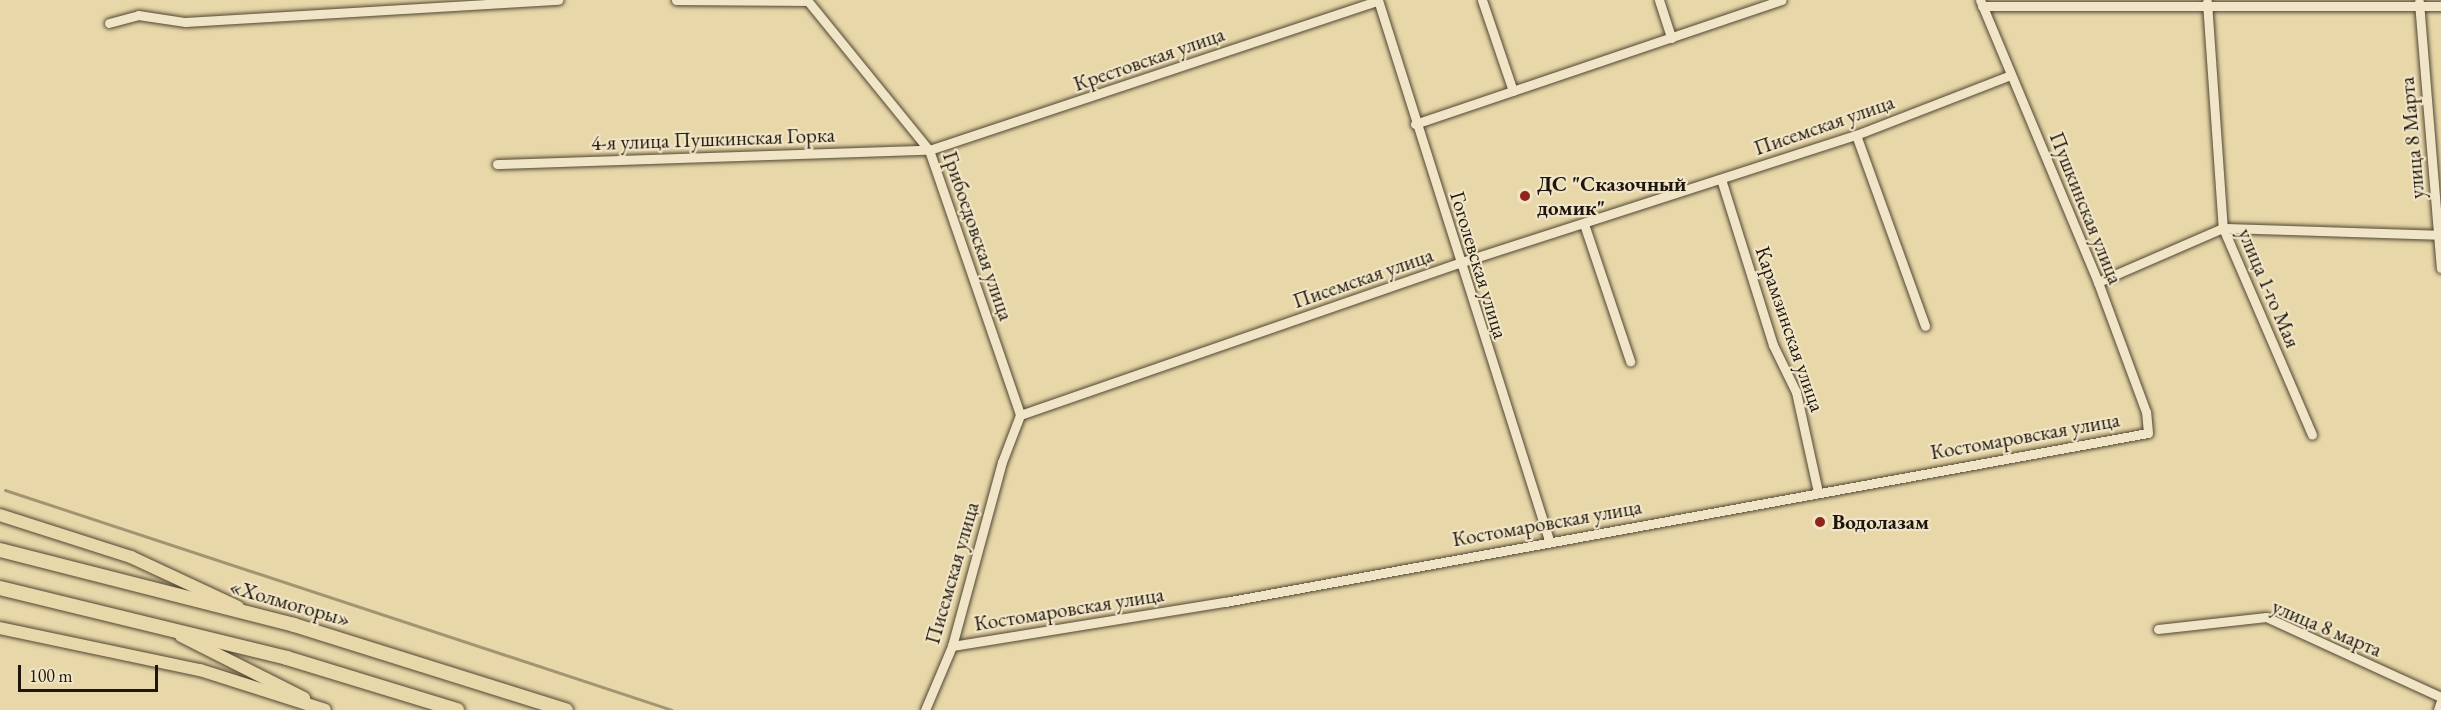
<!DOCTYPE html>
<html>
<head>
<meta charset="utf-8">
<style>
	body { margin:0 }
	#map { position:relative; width:2441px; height:710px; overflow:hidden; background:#e8d7a8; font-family:"EB Garamond",serif }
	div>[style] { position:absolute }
	.stream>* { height:3px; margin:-1.5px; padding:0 1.5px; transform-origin:1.5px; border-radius:1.5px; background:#a39574 }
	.roads { filter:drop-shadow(0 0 2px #504634) drop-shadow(0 0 2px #504634) }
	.minor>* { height:9px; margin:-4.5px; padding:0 4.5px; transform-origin:4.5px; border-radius:4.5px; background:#f0e5c6 }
	.major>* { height:12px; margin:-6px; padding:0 6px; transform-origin:6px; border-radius:6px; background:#e8d7a8 }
	.highway>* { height:14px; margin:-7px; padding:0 7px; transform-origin:7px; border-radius:7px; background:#e8d7a8 }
	.dots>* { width:16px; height:16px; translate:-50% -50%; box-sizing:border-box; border:3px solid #f0e5c6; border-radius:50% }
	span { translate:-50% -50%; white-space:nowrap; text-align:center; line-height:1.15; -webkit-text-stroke:4.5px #f0e5c6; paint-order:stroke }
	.street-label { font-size:21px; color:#1e160e }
	.poi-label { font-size:21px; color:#1e160e; font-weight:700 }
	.left { translate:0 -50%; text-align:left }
	.scale { position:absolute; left:18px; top:665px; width:140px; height:27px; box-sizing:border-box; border:3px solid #1e160e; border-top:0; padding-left:8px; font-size:18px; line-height:21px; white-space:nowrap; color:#1e160e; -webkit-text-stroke:4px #f0e5c6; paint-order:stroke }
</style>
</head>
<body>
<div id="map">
	<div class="stream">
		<i style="left:5px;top:490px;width:702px;rotate:18.25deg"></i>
	</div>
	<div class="roads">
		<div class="minor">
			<i style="left:676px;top:0;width:132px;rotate:0.4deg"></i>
			<i style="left:807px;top:0;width:193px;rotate:50.9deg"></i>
			<i style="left:929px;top:150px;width:280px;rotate:71deg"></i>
			<i style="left:1378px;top:0;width:566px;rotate:72.43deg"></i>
			<i style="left:1482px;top:0;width:96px;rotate:71.2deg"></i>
			<i style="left:1659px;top:0;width:40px;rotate:72deg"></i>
			<i style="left:2207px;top:2px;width:227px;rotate:86deg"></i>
			<i style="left:2223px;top:228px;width:225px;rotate:66.7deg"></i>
			<i style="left:2419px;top:2px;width:267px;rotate:85.3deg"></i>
			<i style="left:1982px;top:6px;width:459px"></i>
			<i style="left:109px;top:23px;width:30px;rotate:-15deg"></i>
			<i style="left:138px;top:15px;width:48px;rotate:8.5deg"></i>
			<i style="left:185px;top:22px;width:374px;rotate:-3.4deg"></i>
			<i style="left:1415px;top:124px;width:387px;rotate:-18.7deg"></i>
			<i style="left:1856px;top:135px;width:203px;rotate:70.1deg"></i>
			<i style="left:497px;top:164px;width:432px;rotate:-1.9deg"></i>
			<i style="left:929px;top:150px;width:473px;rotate:-18.4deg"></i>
			<i style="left:1721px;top:179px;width:174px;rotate:72.6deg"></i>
			<i style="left:1773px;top:345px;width:52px;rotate:63.9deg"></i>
			<i style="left:1796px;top:392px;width:102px;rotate:77.6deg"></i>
			<i style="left:1584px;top:224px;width:145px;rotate:71.4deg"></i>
			<i style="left:2098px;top:282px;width:136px;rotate:-23.4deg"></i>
			<i style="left:2223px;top:228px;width:218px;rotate:1.8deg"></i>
			<i style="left:2158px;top:629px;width:109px;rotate:-6.3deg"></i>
			<i style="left:2266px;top:617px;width:192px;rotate:24.6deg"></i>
			<i style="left:952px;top:646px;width:277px;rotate:-9.2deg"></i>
			<i style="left:1225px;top:602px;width:938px;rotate:-10.38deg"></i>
			<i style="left:2148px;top:433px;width:21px;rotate:-95deg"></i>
			<i style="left:2146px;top:412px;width:139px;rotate:-110.3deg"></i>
			<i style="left:2098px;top:282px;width:306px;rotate:-112.7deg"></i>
			<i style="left:925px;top:710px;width:69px;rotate:-67.1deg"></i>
			<i style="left:952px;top:646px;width:191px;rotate:-74.8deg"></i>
			<i style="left:1002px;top:462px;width:50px;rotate:-69deg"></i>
			<i style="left:1020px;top:415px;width:465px;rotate:-19.1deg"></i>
			<i style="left:1459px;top:263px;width:417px;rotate:-17.9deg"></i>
			<i style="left:1856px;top:135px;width:166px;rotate:-21.2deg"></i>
			<i style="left:2438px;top:710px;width:9px;rotate:-72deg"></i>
		</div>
		<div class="major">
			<i style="left:0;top:515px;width:138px;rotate:17.8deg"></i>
			<i style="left:131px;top:557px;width:118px;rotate:25deg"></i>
			<i style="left:0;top:628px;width:204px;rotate:11.9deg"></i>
			<i style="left:200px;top:670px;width:131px;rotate:17.7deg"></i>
			<i style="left:181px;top:636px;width:138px;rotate:26.8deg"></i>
		</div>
		<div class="highway">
			<i style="left:0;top:550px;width:303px;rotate:14.3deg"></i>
			<i style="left:294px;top:625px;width:285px;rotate:17.4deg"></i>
			<i style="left:0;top:588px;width:295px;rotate:13.7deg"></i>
			<i style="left:287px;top:658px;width:178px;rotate:17deg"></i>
		</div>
	</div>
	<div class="dots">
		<i style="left:1525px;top:196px;background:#8f2418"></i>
		<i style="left:1820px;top:522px;background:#8f2418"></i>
	</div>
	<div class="street-label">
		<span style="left:1149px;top:59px;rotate:-19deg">Крестовская улица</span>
		<span style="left:1824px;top:125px;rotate:-19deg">Писемская улица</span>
		<span style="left:2412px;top:138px;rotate:-95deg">улица 8 Марта</span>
		<span style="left:713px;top:139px;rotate:-2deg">4-я улица Пушкинская Горка</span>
		<span style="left:2086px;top:208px;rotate:68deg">Пушкинская улица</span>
		<span style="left:978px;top:236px;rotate:71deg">Грибоедовская улица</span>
		<span style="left:1479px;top:265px;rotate:73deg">Гоголевская улица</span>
		<span style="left:1363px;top:278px;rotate:-19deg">Писемская улица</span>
		<span style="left:2269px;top:288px;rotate:67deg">улица 1-го Мая</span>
		<span style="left:1790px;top:329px;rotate:71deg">Карамзинская улица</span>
		<span style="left:2025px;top:436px;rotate:-10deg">Костомаровская улица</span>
		<span style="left:1547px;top:523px;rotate:-10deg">Костомаровская улица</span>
		<span style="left:952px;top:573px;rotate:-74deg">Писемская улица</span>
		<span style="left:290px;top:603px;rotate:16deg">«Холмогоры»</span>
		<span style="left:1069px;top:609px;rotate:-9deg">Костомаровская улица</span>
		<span style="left:2327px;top:628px;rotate:23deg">улица 8 марта</span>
	</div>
	<div class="poi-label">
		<span class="left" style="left:1537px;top:196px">ДС "Сказочный<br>домик"</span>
		<span class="left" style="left:1832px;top:522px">Водолазам</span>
	</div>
	<div class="scale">100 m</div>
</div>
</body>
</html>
